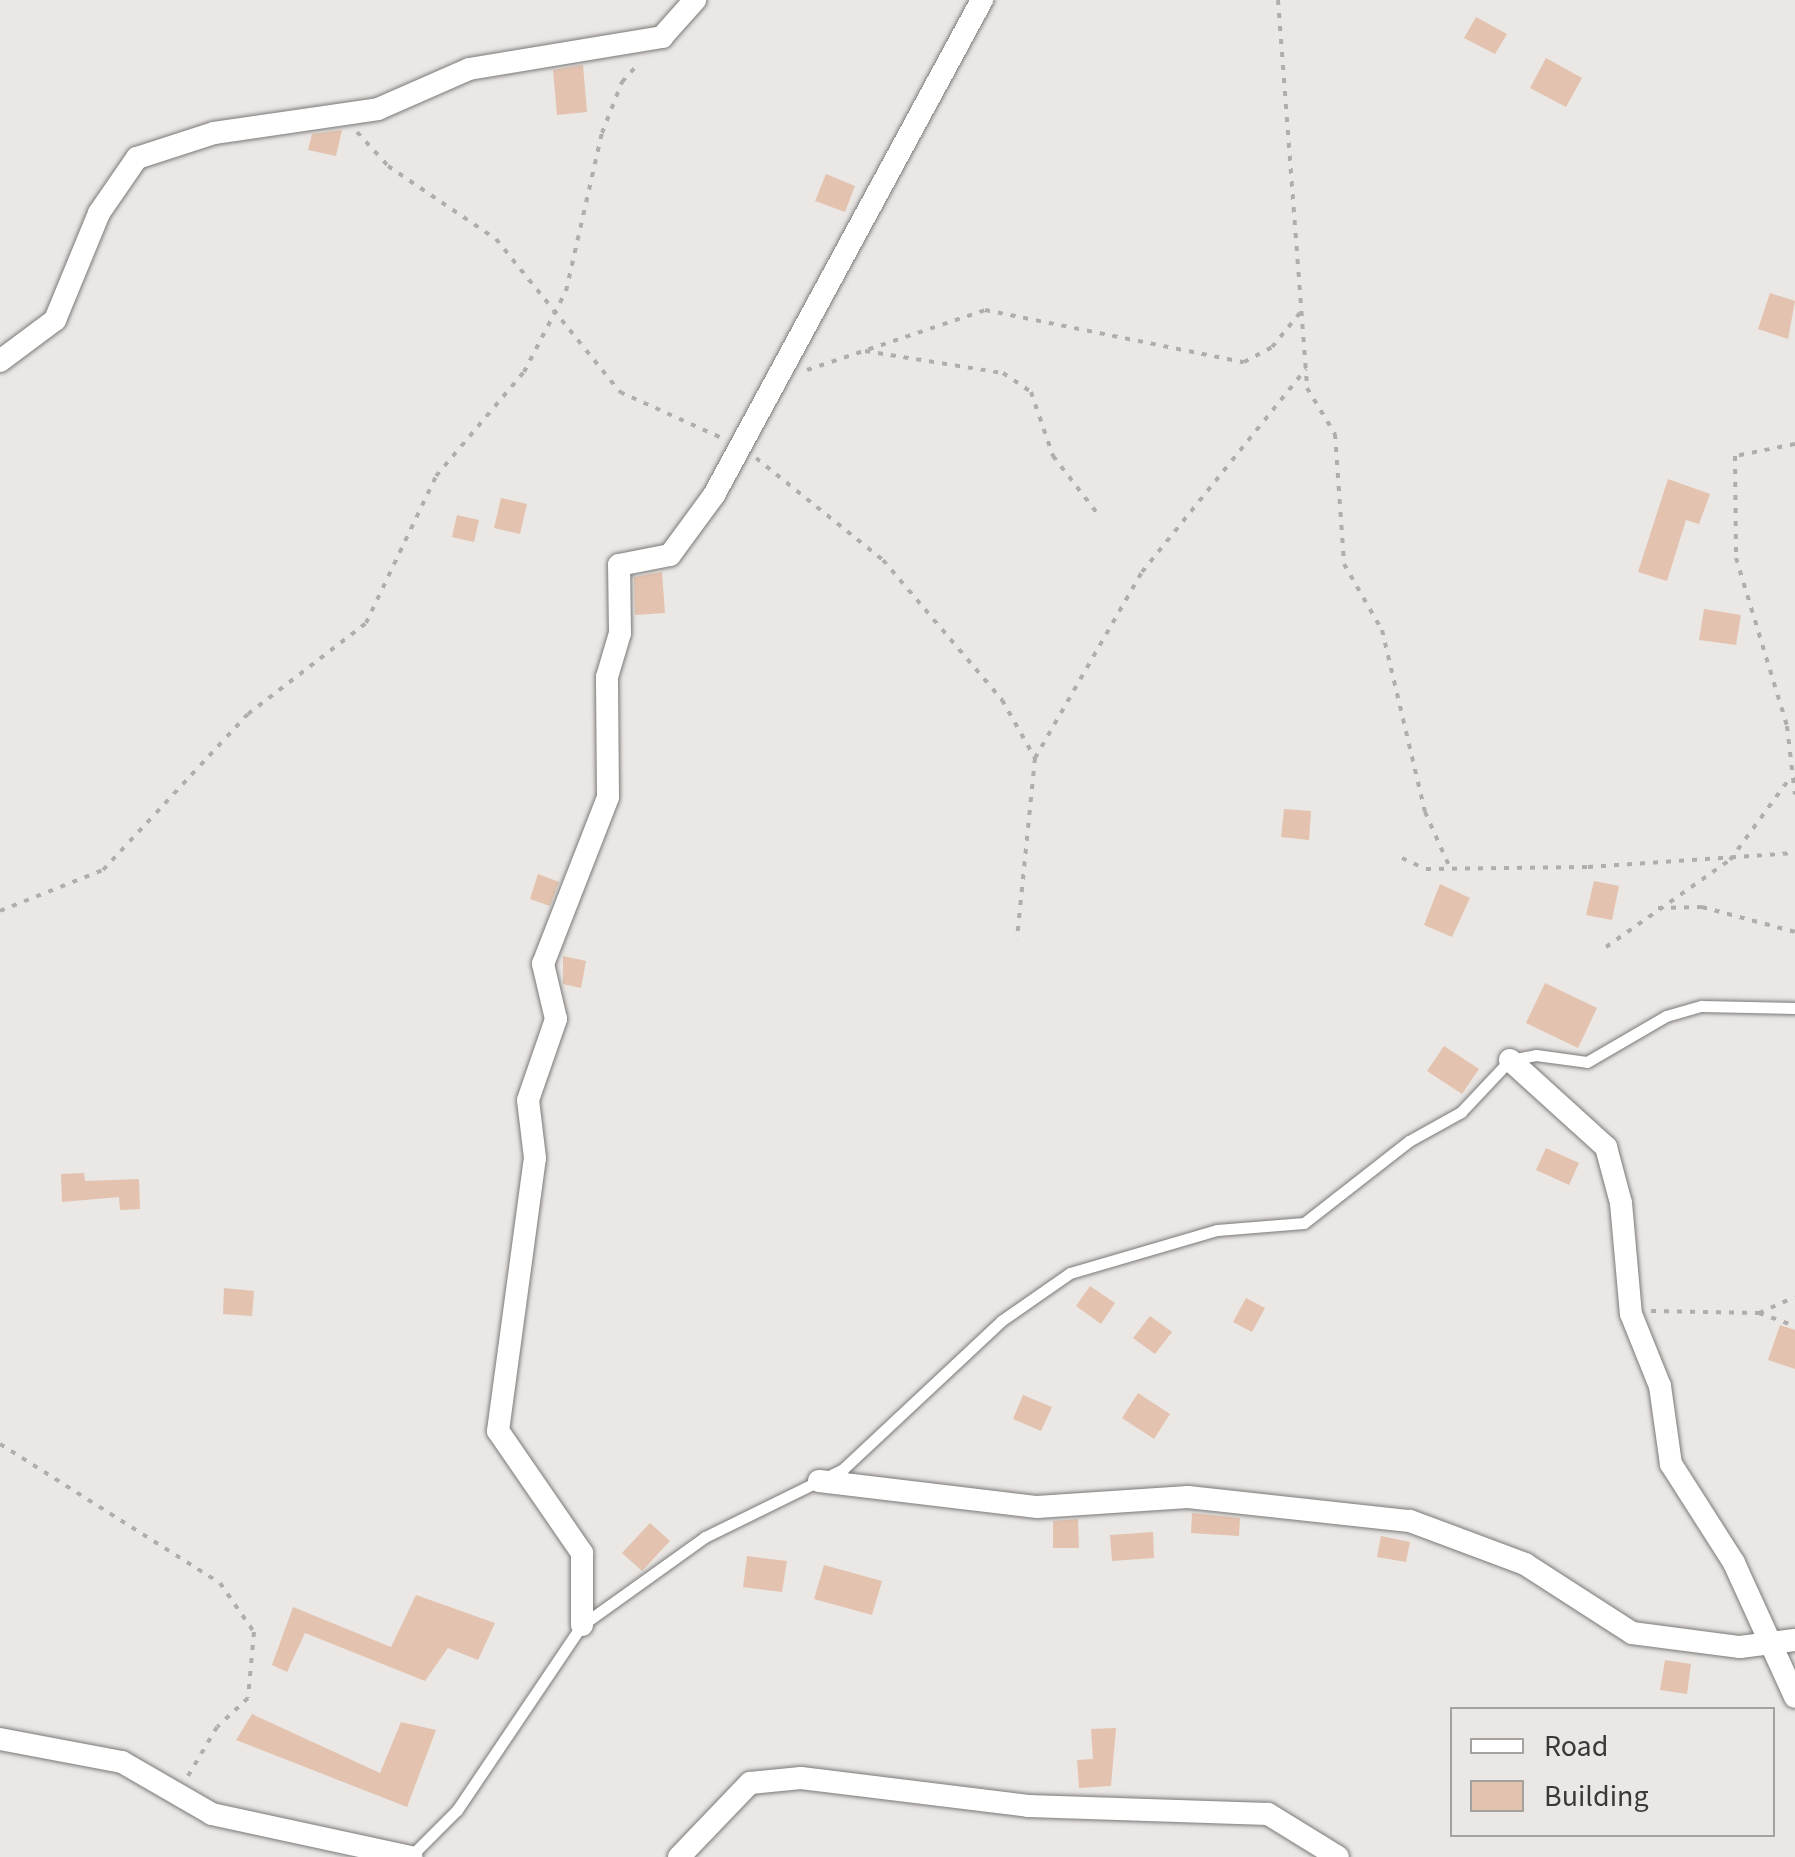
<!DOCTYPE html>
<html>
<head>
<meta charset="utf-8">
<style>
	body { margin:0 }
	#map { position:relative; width:1795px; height:1857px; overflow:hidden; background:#eae7e5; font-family:"Source Sans 3",sans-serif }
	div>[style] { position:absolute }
	.building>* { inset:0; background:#e3c3af }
	.path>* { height:4px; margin-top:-2px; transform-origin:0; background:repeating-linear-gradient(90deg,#b0aeac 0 5px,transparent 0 13px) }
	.roads { filter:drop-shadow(0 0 2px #7b7977) drop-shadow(0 0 2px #7b7977) }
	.lane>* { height:11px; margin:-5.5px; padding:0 5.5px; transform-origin:5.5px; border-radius:5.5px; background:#fff }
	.street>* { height:22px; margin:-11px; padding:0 11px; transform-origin:11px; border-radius:11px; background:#fff }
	span { translate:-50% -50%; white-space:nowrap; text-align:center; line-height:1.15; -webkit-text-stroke:8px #eae7e5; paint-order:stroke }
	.legend { position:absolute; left:1450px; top:1707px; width:325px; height:130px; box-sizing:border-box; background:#eae7e5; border:2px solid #a4a1a0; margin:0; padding:12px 18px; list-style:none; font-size:30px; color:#3a3938 }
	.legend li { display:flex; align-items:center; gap:20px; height:50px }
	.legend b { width:50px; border:2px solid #a4a1a0 }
</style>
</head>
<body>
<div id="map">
	<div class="building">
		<i style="clip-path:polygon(1476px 17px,1507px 34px,1495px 54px,1464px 38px)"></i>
		<i style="clip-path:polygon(1546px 58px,1582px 78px,1566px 107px,1530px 88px)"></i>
		<i style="clip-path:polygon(583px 65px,587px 112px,557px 115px,553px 70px)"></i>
		<i style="clip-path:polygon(342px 130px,336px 156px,308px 150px,312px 134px)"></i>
		<i style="clip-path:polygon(826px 174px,855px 186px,845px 212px,815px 201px)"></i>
		<i style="clip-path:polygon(1770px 293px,1795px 301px,1788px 339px,1758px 329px)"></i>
		<i style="clip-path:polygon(1668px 479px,1710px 494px,1699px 524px,1686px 520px,1667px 581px,1638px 572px)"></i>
		<i style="clip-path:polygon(501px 498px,527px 504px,520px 534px,494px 528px)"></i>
		<i style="clip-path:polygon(457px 515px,479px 520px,474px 542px,452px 537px)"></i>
		<i style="clip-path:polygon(662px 572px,665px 613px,635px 615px,634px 577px)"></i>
		<i style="clip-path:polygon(1704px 609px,1741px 615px,1736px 645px,1699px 640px)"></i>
		<i style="clip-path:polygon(1284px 809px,1311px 811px,1309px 840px,1281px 837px)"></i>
		<i style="clip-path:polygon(538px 874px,559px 882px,550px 906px,530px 899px)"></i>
		<i style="clip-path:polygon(1594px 881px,1619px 886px,1612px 920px,1586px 915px)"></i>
		<i style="clip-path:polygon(1440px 884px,1470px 898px,1452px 937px,1424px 925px)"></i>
		<i style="clip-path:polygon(563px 956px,586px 961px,581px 988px,563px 984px)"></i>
		<i style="clip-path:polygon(1545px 983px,1597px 1008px,1578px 1048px,1526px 1023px)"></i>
		<i style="clip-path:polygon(1444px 1046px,1479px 1069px,1462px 1094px,1427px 1071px)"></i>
		<i style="clip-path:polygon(1546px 1148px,1579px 1163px,1569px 1185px,1536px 1170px)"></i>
		<i style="clip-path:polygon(84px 1173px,85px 1181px,139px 1179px,140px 1209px,120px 1210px,119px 1197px,62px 1202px,61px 1174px)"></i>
		<i style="clip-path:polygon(1090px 1286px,1115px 1303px,1101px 1324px,1076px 1306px)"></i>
		<i style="clip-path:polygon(224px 1288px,254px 1291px,252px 1316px,223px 1314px)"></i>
		<i style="clip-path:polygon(1246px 1298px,1265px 1308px,1252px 1332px,1233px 1322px)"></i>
		<i style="clip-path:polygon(1150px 1316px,1172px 1332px,1155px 1354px,1133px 1338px)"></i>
		<i style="clip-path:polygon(1780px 1325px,1795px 1330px,1795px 1369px,1768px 1360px)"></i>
		<i style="clip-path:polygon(1138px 1393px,1170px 1414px,1154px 1439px,1122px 1418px)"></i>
		<i style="clip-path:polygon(1023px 1395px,1052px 1407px,1041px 1431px,1013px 1419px)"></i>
		<i style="clip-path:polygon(1192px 1513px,1240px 1518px,1239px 1536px,1191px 1533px)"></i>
		<i style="clip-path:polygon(1078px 1519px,1079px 1548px,1053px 1548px,1053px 1521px)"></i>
		<i style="clip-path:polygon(650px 1523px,670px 1541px,642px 1571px,622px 1553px)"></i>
		<i style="clip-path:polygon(1153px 1532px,1154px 1558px,1112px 1561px,1110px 1535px)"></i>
		<i style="clip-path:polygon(1381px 1536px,1410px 1542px,1406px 1562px,1377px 1557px)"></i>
		<i style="clip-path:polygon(747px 1556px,787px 1561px,782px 1592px,743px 1587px)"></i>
		<i style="clip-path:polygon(824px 1565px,882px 1581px,872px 1615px,814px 1599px)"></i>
		<i style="clip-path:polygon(416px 1595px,495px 1623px,478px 1660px,448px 1648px,425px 1681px,305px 1633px,287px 1672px,272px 1665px,293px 1607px,391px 1647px)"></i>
		<i style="clip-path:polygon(1665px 1660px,1691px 1664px,1687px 1694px,1660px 1690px)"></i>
		<i style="clip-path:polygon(252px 1714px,380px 1773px,401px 1722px,436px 1730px,407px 1807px,236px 1740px)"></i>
		<i style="clip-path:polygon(1116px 1728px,1111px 1786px,1079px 1788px,1077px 1760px,1093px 1759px,1091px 1729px)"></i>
	</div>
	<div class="path">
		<i style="left:1278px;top:0;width:389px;rotate:85.7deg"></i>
		<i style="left:1307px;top:388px;width:54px;rotate:58.7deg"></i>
		<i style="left:1335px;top:434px;width:130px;rotate:86deg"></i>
		<i style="left:1344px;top:564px;width:76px;rotate:60.1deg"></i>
		<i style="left:1382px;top:630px;width:187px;rotate:76.7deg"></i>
		<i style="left:1425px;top:812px;width:61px;rotate:65.9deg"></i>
		<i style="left:357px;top:132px;width:46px;rotate:47.6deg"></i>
		<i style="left:388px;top:166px;width:130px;rotate:34.1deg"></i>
		<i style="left:496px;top:239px;width:197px;rotate:51deg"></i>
		<i style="left:620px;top:392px;width:112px;rotate:24.3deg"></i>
		<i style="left:865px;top:351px;width:140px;rotate:9.1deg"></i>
		<i style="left:1003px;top:373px;width:34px;rotate:34deg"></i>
		<i style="left:1031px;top:392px;width:68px;rotate:71deg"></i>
		<i style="left:1053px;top:456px;width:72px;rotate:52.3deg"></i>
		<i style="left:807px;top:370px;width:188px;rotate:-18.6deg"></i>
		<i style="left:985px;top:310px;width:264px;rotate:11.4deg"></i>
		<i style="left:1244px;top:362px;width:32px;rotate:-28deg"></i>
		<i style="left:1272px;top:347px;width:50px;rotate:-50.6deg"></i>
		<i style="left:1795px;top:444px;width:61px;rotate:168.7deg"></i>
		<i style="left:1735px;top:456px;width:102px;rotate:89.4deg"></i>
		<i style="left:1736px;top:558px;width:176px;rotate:73.1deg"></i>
		<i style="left:1787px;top:726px;width:69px;rotate:83.4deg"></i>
		<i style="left:756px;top:458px;width:163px;rotate:38.8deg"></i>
		<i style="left:883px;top:560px;width:184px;rotate:49.6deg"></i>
		<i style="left:1002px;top:700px;width:67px;rotate:60.4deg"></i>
		<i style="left:1035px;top:758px;width:182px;rotate:95.7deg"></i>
		<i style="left:1035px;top:758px;width:215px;rotate:-60.1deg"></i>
		<i style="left:1142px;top:572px;width:261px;rotate:-51.1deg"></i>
		<i style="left:1402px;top:858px;width:26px;rotate:25deg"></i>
		<i style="left:1426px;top:869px;width:162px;rotate:-0.7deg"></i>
		<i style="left:1588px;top:867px;width:207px;rotate:-3.9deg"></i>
		<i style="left:1658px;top:908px;width:44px;rotate:-1.3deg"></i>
		<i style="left:1702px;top:907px;width:96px;rotate:15deg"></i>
		<i style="left:0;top:911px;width:111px;rotate:-21.7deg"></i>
		<i style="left:103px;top:870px;width:213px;rotate:-47.1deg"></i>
		<i style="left:248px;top:714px;width:149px;rotate:-37.6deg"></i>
		<i style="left:366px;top:623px;width:163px;rotate:-64.5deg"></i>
		<i style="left:436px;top:476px;width:136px;rotate:-49.8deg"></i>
		<i style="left:524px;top:372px;width:91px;rotate:-62.6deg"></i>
		<i style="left:566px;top:291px;width:162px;rotate:-77.2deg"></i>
		<i style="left:602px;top:133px;width:55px;rotate:-68.6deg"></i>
		<i style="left:622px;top:82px;width:25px;rotate:-48deg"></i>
		<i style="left:1606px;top:947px;width:151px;rotate:-35.1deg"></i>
		<i style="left:1730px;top:860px;width:102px;rotate:-53.8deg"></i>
		<i style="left:1651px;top:1311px;width:108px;rotate:1.1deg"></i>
		<i style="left:1759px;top:1313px;width:38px;rotate:20deg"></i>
		<i style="left:1759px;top:1313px;width:39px;rotate:-24deg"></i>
		<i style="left:0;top:1444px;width:260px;rotate:32.3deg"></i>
		<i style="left:220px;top:1583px;width:60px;rotate:55.2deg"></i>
		<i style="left:254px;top:1632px;width:66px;rotate:95.2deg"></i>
		<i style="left:248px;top:1698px;width:42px;rotate:136.9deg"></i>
		<i style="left:217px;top:1727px;width:57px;rotate:120.6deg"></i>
	</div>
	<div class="roads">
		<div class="lane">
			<i style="left:410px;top:1857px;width:66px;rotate:-45deg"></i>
			<i style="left:457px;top:1810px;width:223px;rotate:-56deg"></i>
			<i style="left:582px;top:1625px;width:151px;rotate:-35.6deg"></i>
			<i style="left:705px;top:1537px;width:154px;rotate:-26.2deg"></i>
			<i style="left:843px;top:1469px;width:216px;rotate:-43.1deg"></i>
			<i style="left:1001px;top:1321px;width:84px;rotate:-34.8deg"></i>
			<i style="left:1070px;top:1273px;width:153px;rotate:-16.3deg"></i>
			<i style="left:1217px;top:1230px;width:87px;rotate:-4.6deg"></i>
			<i style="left:1304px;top:1223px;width:133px;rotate:-38deg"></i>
			<i style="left:1409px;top:1141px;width:60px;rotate:-29.1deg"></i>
			<i style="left:1461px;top:1112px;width:71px;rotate:-46.7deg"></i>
			<i style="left:1510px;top:1060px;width:26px;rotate:-11deg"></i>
			<i style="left:1536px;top:1055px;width:51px;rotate:7.8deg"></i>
			<i style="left:1587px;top:1062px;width:91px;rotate:-30.2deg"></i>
			<i style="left:1666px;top:1016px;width:37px;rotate:-16deg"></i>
			<i style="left:1702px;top:1006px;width:93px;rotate:1.2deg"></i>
		</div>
		<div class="street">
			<i style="left:0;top:361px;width:69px;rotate:-36.7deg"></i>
			<i style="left:55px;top:320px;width:116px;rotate:-67.6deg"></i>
			<i style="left:99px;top:213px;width:67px;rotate:-55.4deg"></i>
			<i style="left:137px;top:158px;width:81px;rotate:-18deg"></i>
			<i style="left:214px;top:133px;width:166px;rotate:-8.3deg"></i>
			<i style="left:378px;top:109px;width:99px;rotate:-23.7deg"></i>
			<i style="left:469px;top:69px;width:196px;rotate:-9.4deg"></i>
			<i style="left:662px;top:37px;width:50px;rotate:-48.3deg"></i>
			<i style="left:1510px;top:1060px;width:130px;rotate:42.2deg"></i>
			<i style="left:1606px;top:1147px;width:58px;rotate:75deg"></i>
			<i style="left:1621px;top:1203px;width:111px;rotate:84.9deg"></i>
			<i style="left:1631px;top:1314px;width:78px;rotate:68.1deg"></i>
			<i style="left:1660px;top:1386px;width:79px;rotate:82deg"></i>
			<i style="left:1671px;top:1464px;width:117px;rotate:57.5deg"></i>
			<i style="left:1734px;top:1563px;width:147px;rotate:65.5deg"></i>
			<i style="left:819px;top:1481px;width:220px;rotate:6.8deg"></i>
			<i style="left:1037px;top:1507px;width:151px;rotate:-3.8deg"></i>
			<i style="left:1188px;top:1497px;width:223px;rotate:6.2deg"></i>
			<i style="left:1410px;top:1521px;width:123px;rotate:20.5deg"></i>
			<i style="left:1525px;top:1564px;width:127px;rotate:32.8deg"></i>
			<i style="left:1632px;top:1633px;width:109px;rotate:7.4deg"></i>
			<i style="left:1740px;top:1647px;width:55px;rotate:-7.3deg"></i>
			<i style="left:582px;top:1625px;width:72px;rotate:-90deg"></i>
			<i style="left:582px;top:1553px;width:148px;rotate:-124.5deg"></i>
			<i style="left:498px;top:1431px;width:275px;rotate:-82.3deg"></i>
			<i style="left:535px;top:1158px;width:58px;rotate:-96.9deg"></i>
			<i style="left:528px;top:1100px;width:86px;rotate:-70.9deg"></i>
			<i style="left:556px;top:1019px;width:57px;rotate:-103.3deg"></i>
			<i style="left:543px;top:964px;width:179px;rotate:-68.7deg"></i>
			<i style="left:608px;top:797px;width:120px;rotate:-90.5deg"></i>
			<i style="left:607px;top:677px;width:46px;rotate:-73.5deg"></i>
			<i style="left:620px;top:633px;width:68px;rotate:-90.8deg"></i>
			<i style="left:619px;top:565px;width:52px;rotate:-11.1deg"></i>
			<i style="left:670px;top:555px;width:74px;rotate:-53.7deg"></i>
			<i style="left:714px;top:495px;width:563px;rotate:-61.57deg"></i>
			<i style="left:0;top:1739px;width:124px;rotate:10.7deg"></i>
			<i style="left:122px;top:1762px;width:104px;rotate:30deg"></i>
			<i style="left:212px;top:1814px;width:204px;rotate:12.2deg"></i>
			<i style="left:679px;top:1857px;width:103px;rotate:-46.2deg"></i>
			<i style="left:750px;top:1783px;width:51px;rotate:-5.6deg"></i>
			<i style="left:801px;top:1778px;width:229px;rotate:7deg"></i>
			<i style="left:1028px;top:1806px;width:240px;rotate:1.9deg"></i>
			<i style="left:1268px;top:1814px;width:82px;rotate:31.6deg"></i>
		</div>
	</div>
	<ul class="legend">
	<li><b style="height:12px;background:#fff"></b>Road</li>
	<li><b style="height:28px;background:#e3c3af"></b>Building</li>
	</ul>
</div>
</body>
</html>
